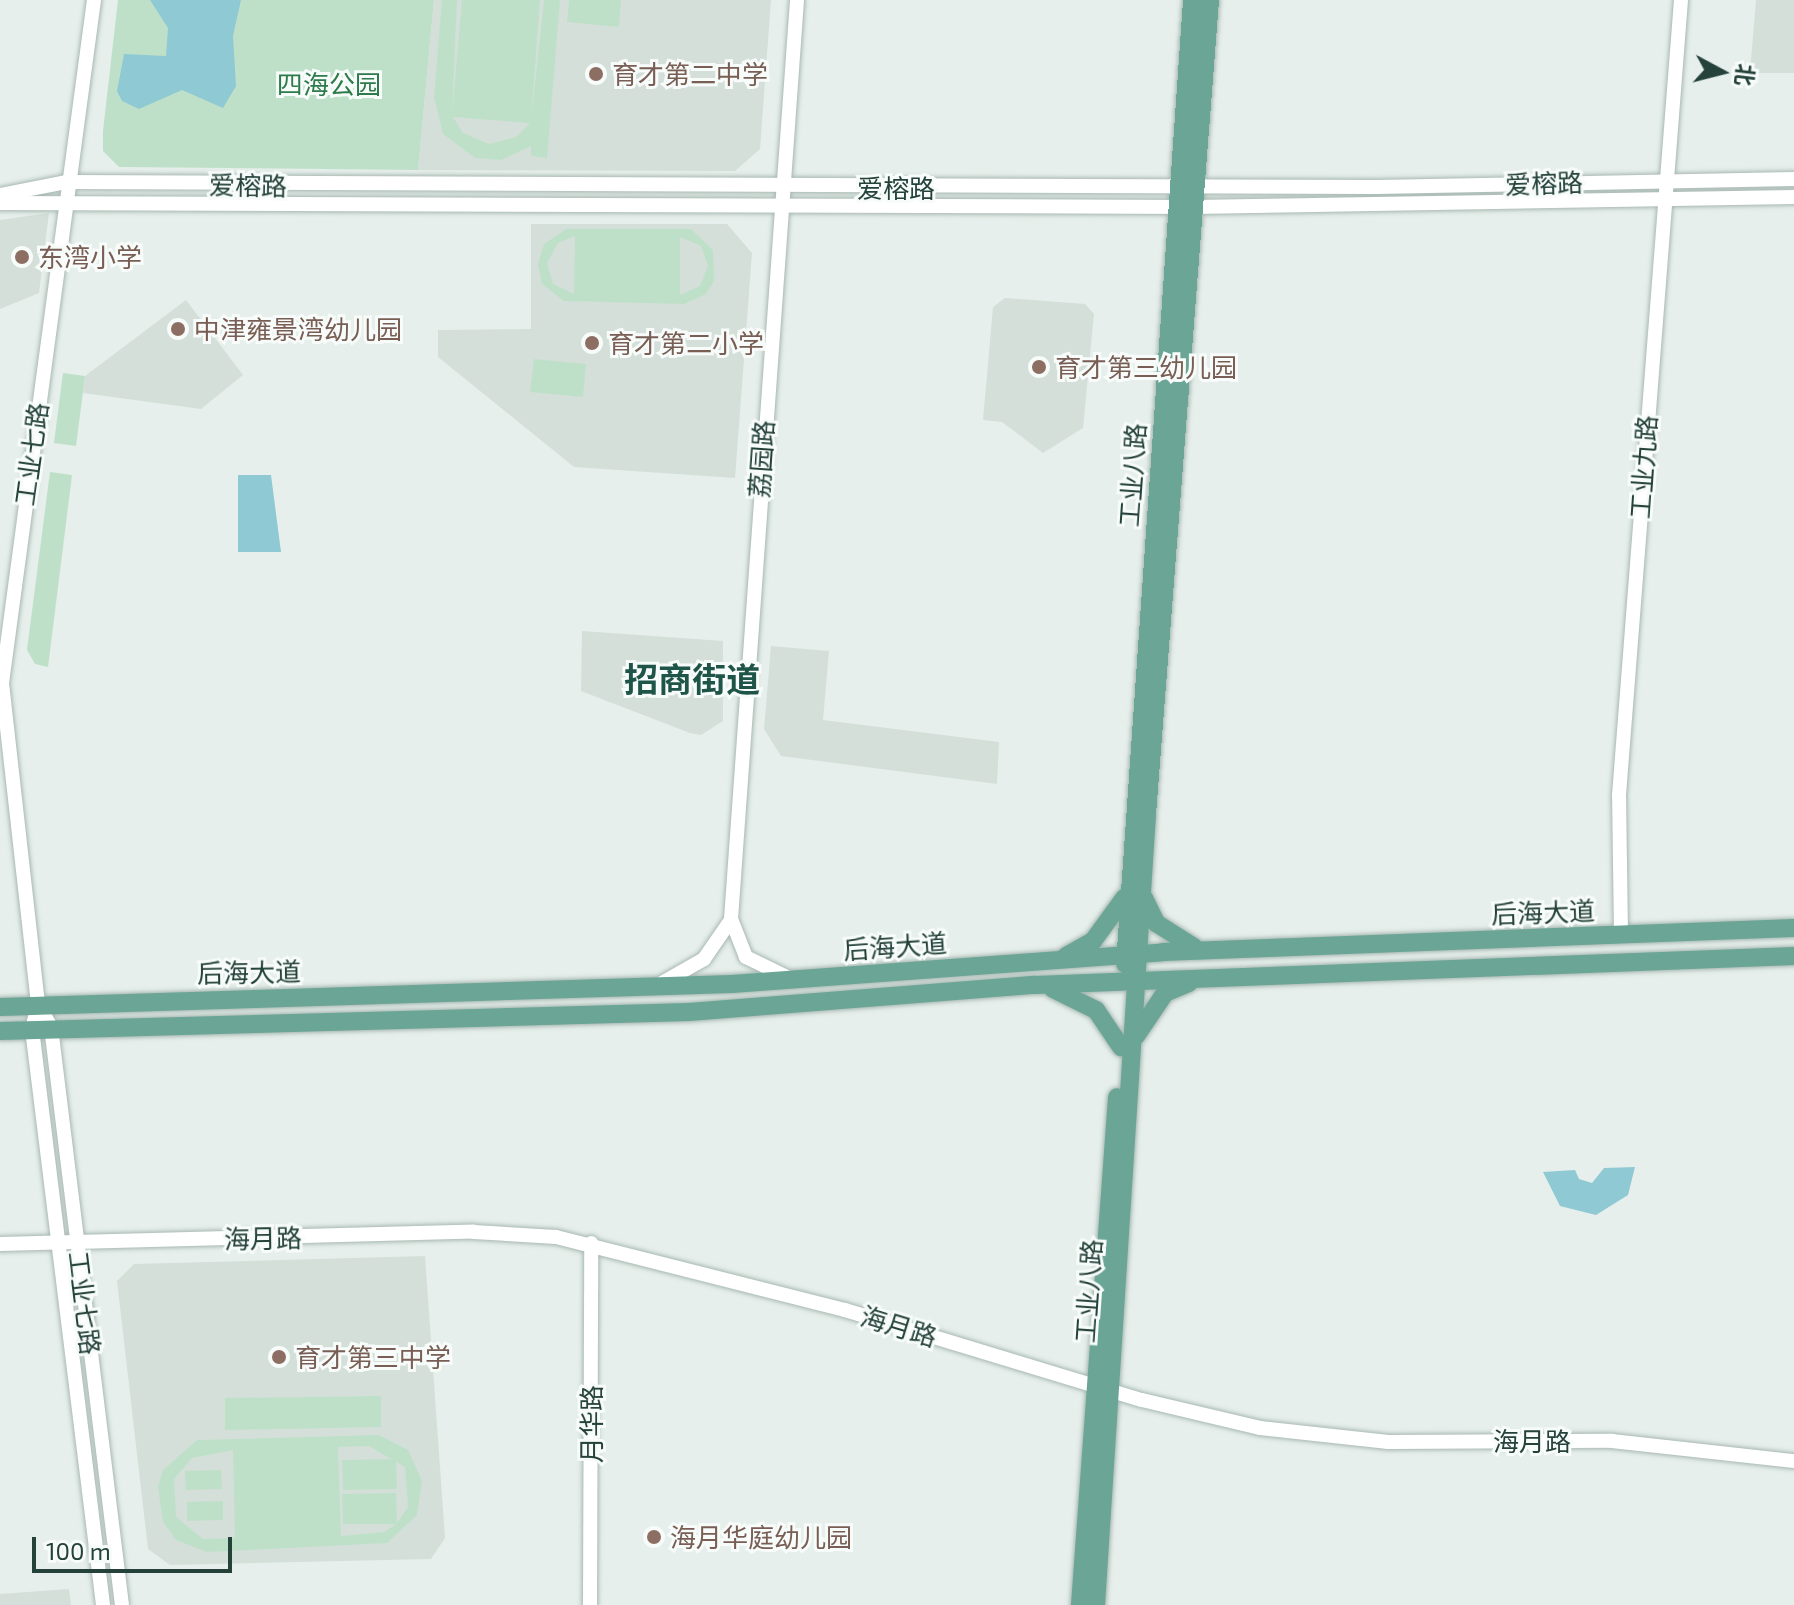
<!DOCTYPE html>
<html>
<head>
<meta charset="utf-8">
<style>
	body { margin:0 }
	#map { position:relative; width:1794px; height:1605px; overflow:hidden; background:#e6efeb; font-family:"Exo 2","Noto Sans SC",sans-serif }
	div>[style] { position:absolute }
	.built>* { inset:0; background:#d4dfda }
	.green>* { inset:0; background:#bfe0c8 }
	.water>* { inset:0; background:#8ec9d4 }
	.roads { filter:drop-shadow(0 0 2px #a8b8b2) drop-shadow(0 0 2px #a8b8b2) }
	.minor>* { height:14px; margin:-7px; padding:0 7px; transform-origin:7px; border-radius:7px; background:#fff }
	.major>* { height:18px; margin:-9px; padding:0 9px; transform-origin:9px; border-radius:9px; background:#6aa596 }
	.dots>* { width:22px; height:22px; translate:-50% -50%; box-sizing:border-box; border:4px solid #f7fbf9; border-radius:50% }
	span { translate:-50% -50%; white-space:nowrap; text-align:center; line-height:1.15; -webkit-text-stroke:6px #f7fbf9; paint-order:stroke }
	.education-label { font-size:26px; color:#785e54 }
	.left { translate:0 -50%; text-align:left }
	.park-label { font-size:26px; color:#2d7a4b }
	.street-label { font-size:26px; color:#24423a }
	.district-label { font-size:34px; color:#1f5548; font-weight:700 }
	.north { position:absolute; left:1682px; top:32px; width:80px; height:80px; -webkit-text-stroke:6px #f7fbf9; paint-order:stroke; rotate:97deg; font-size:22px; font-weight:700; line-height:32px; text-align:center; color:#24423a }
	.north::after { content:''; display:block; margin:auto; width:28px; height:36px; background:#24423a; clip-path:polygon(50% 0,100% 100%,50% 72%,0 100%) }
	.scale { position:absolute; left:32px; top:1537px; width:200px; height:36px; box-sizing:border-box; border:4px solid #24423a; border-top:0; padding-left:10px; font-size:24px; line-height:28px; white-space:nowrap; color:#24423a; -webkit-text-stroke:6px #f7fbf9; paint-order:stroke }
</style>
</head>
<body>
<div id="map">
	<div class="built">
		<i style="clip-path:polygon(434px 0,771px 0,760px 149px,735px 171px,418px 170px)"></i>
		<i style="clip-path:polygon(1756px 0,1794px 0,1794px 73px,1750px 73px)"></i>
		<i style="clip-path:polygon(49px 213px,39px 293px,0 309px,0 220px)"></i>
		<i style="clip-path:polygon(531px 224px,727px 224px,752px 253px,735px 478px,574px 467px,438px 357px,438px 330px,531px 329px)"></i>
		<i style="clip-path:polygon(1005px 298px,1085px 304px,1094px 314px,1083px 428px,1043px 453px,1002px 422px,983px 420px,993px 307px)"></i>
		<i style="clip-path:polygon(186px 300px,243px 375px,201px 409px,83px 393px,85px 376px)"></i>
		<i style="clip-path:polygon(582px 631px,723px 641px,723px 721px,701px 735px,690px 733px,581px 691px)"></i>
		<i style="clip-path:polygon(771px 646px,829px 651px,823px 720px,999px 742px,997px 784px,781px 756px,764px 729px)"></i>
		<i style="clip-path:polygon(425px 1256px,445px 1538px,431px 1559px,170px 1565px,148px 1549px,117px 1281px,134px 1264px)"></i>
		<i style="clip-path:polygon(69px 1589px,71px 1605px,0 1605px,0 1594px)"></i>
	</div>
	<div class="green">
		<i style="clip-path:polygon(118px 0,434px 0,418px 170px,119px 167px,103px 151px,103px 131px)"></i>
		<i style="clip-path:polygon(evenodd,442px 0,457px 0,452px 114px,462px 0,540px 0,531px 120px,544px 0,560px 0,547px 158px,531px 156px,531px 146px,501px 160px,475px 158px,443px 134px,434px 97px,442px 0,453px 117px,529px 123px,529px 124px,516px 137px,489px 144px,463px 133px,453px 117px)"></i>
		<i style="clip-path:polygon(569px 0,621px 0,619px 27px,567px 22px)"></i>
		<i style="clip-path:polygon(evenodd,566px 229px,691px 229px,713px 250px,714px 281px,706px 294px,684px 304px,564px 301px,542px 284px,538px 264px,544px 244px,566px 229px,574px 236px,575px 237px,574px 294px,553px 284px,547px 263px,558px 243px,574px 236px,566px 229px,680px 237px,701px 246px,708px 266px,700px 286px,680px 295px,680px 237px)"></i>
		<i style="clip-path:polygon(534px 359px,586px 364px,583px 397px,530px 392px)"></i>
		<i style="clip-path:polygon(63px 373px,85px 376px,76px 446px,54px 443px)"></i>
		<i style="clip-path:polygon(50px 472px,72px 475px,48px 667px,35px 664px,27px 650px)"></i>
		<i style="clip-path:polygon(381px 1396px,381px 1427px,225px 1430px,225px 1398px)"></i>
		<i style="clip-path:polygon(evenodd,379px 1435px,408px 1450px,422px 1481px,417px 1515px,387px 1543px,207px 1552px,176px 1540px,163px 1522px,158px 1487px,163px 1470px,197px 1440px,379px 1435px,369px 1446px,405px 1467px,408px 1507px,397px 1523px,396px 1493px,342px 1494px,343px 1524px,396px 1524px,384px 1532px,341px 1536px,338px 1447px,369px 1446px,379px 1435px,233px 1450px,235px 1538px,203px 1539px,176px 1517px,174px 1479px,192px 1458px,233px 1450px)"></i>
		<i style="clip-path:polygon(396px 1459px,397px 1489px,343px 1490px,342px 1460px)"></i>
		<i style="clip-path:polygon(221px 1470px,222px 1489px,186px 1490px,185px 1471px)"></i>
		<i style="clip-path:polygon(223px 1501px,223px 1520px,187px 1521px,187px 1502px)"></i>
	</div>
	<div class="water">
		<i style="clip-path:polygon(150px 0,241px 0,233px 36px,236px 86px,223px 108px,182px 90px,139px 109px,122px 101px,117px 91px,124px 54px,166px 56px,168px 28px)"></i>
		<i style="clip-path:polygon(238px 475px,271px 475px,281px 552px,238px 552px)"></i>
		<i style="clip-path:polygon(1635px 1167px,1628px 1195px,1596px 1215px,1560px 1206px,1543px 1172px,1575px 1170px,1579px 1179px,1592px 1183px,1604px 1168px)"></i>
	</div>
	<div class="roads">
		<div class="minor">
			<i style="left:94px;top:0;width:689px;rotate:97.67deg"></i>
			<i style="left:2px;top:683px;width:324px;rotate:83.6deg"></i>
			<i style="left:38px;top:1005px;width:25px;rotate:104deg"></i>
			<i style="left:32px;top:1029px;width:580px;rotate:82.97deg"></i>
			<i style="left:0;top:195px;width:67px;rotate:-11.1deg"></i>
			<i style="left:66px;top:182px;width:1310px;rotate:0.22deg"></i>
			<i style="left:1376px;top:187px;width:418px;rotate:-1.1deg"></i>
			<i style="left:0;top:203px;width:1194px;rotate:0.19deg"></i>
			<i style="left:1194px;top:207px;width:600px;rotate:-0.95deg"></i>
			<i style="left:1621px;top:935px;width:140px;rotate:-90.8deg"></i>
			<i style="left:1619px;top:795px;width:797px;rotate:-85.54deg"></i>
			<i style="left:789px;top:978px;width:48px;rotate:-154deg"></i>
			<i style="left:746px;top:957px;width:41px;rotate:-111.5deg"></i>
			<i style="left:731px;top:919px;width:921px;rotate:-85.89deg"></i>
			<i style="left:660px;top:984px;width:51px;rotate:-29.6deg"></i>
			<i style="left:704px;top:959px;width:47px;rotate:-55.3deg"></i>
			<i style="left:38px;top:1005px;width:26px;rotate:59deg"></i>
			<i style="left:51px;top:1027px;width:582px;rotate:83deg"></i>
			<i style="left:0;top:1244px;width:474px;rotate:-1.5deg"></i>
			<i style="left:474px;top:1232px;width:82px;rotate:3.5deg"></i>
			<i style="left:556px;top:1237px;width:298px;rotate:14.2deg"></i>
			<i style="left:845px;top:1310px;width:310px;rotate:16.9deg"></i>
			<i style="left:1142px;top:1400px;width:121px;rotate:13.3deg"></i>
			<i style="left:1260px;top:1428px;width:129px;rotate:6.2deg"></i>
			<i style="left:1388px;top:1442px;width:224px;rotate:-0.3deg"></i>
			<i style="left:1612px;top:1441px;width:183px;rotate:6.3deg"></i>
			<i style="left:590px;top:1605px;width:362px;rotate:-89.8deg"></i>
		</div>
		<div class="major">
			<i style="left:1144px;top:898px;width:28px;rotate:64deg"></i>
			<i style="left:1156px;top:923px;width:45px;rotate:32.3deg"></i>
			<i style="left:1066px;top:956px;width:31px;rotate:-29deg"></i>
			<i style="left:1093px;top:941px;width:54px;rotate:-54deg"></i>
			<i style="left:1125px;top:964px;width:966px;rotate:-86.02deg"></i>
			<i style="left:1053px;top:989px;width:48px;rotate:26deg"></i>
			<i style="left:1096px;top:1010px;width:45px;rotate:56deg"></i>
			<i style="left:0;top:1007px;width:732px;rotate:-1.8deg"></i>
			<i style="left:732px;top:984px;width:432px;rotate:-4.2deg"></i>
			<i style="left:1163px;top:952px;width:631px;rotate:-2.18deg"></i>
			<i style="left:0;top:1031px;width:689px;rotate:-1.58deg"></i>
			<i style="left:689px;top:1012px;width:347px;rotate:-4.5deg"></i>
			<i style="left:1035px;top:985px;width:760px;rotate:-2.19deg"></i>
			<i style="left:1136px;top:1036px;width:52px;rotate:-56deg"></i>
			<i style="left:1165px;top:993px;width:26px;rotate:-23deg"></i>
			<i style="left:1080px;top:1605px;width:509px;rotate:-85.83deg"></i>
			<i style="left:1096px;top:1605px;width:793px;rotate:-86.31deg"></i>
			<i style="left:1147px;top:814px;width:816px;rotate:-85.57deg"></i>
		</div>
	</div>
	<div class="dots">
		<i style="left:596px;top:74px;background:#8d6e63"></i>
		<i style="left:22px;top:257px;background:#8d6e63"></i>
		<i style="left:178px;top:329px;background:#8d6e63"></i>
		<i style="left:592px;top:343px;background:#8d6e63"></i>
		<i style="left:1039px;top:367px;background:#8d6e63"></i>
		<i style="left:279px;top:1357px;background:#8d6e63"></i>
		<i style="left:654px;top:1537px;background:#8d6e63"></i>
	</div>
	<div class="education-label">
		<span class="left" style="left:612px;top:74px">育才第二中学</span>
		<span class="left" style="left:38px;top:257px">东湾小学</span>
		<span class="left" style="left:194px;top:329px">中津雍景湾幼儿园</span>
		<span class="left" style="left:608px;top:343px">育才第二小学</span>
		<span class="left" style="left:1055px;top:367px">育才第三幼儿园</span>
		<span class="left" style="left:295px;top:1357px">育才第三中学</span>
		<span class="left" style="left:670px;top:1537px">海月华庭幼儿园</span>
	</div>
	<div class="park-label">
		<span style="left:329px;top:84px">四海公园</span>
	</div>
	<div class="street-label">
		<span style="left:1544px;top:183px;rotate:-2deg">爱榕路</span>
		<span style="left:248px;top:185px;rotate:1deg">爱榕路</span>
		<span style="left:896px;top:188px">爱榕路</span>
		<span style="left:31px;top:454px;rotate:-82deg">工业七路</span>
		<span style="left:761px;top:459px;rotate:-86deg">荔园路</span>
		<span style="left:1643px;top:467px;rotate:-86deg">工业九路</span>
		<span style="left:1132px;top:475px;rotate:-86deg">工业八路</span>
		<span style="left:1543px;top:912px;rotate:-2deg">后海大道</span>
		<span style="left:895px;top:946px;rotate:-4deg">后海大道</span>
		<span style="left:249px;top:972px;rotate:-1deg">后海大道</span>
		<span style="left:263px;top:1238px;rotate:-1deg">海月路</span>
		<span style="left:1088px;top:1291px;rotate:-86deg">工业八路</span>
		<span style="left:85px;top:1303px;rotate:83deg">工业七路</span>
		<span style="left:899px;top:1326px;rotate:17deg">海月路</span>
		<span style="left:591px;top:1424px;rotate:-90deg">月华路</span>
		<span style="left:1532px;top:1441px">海月路</span>
	</div>
	<div class="district-label">
		<span style="left:692px;top:679px">招商街道</span>
	</div>
	<div class="north">北</div>
	<div class="scale">100 m</div>
</div>
</body>
</html>
